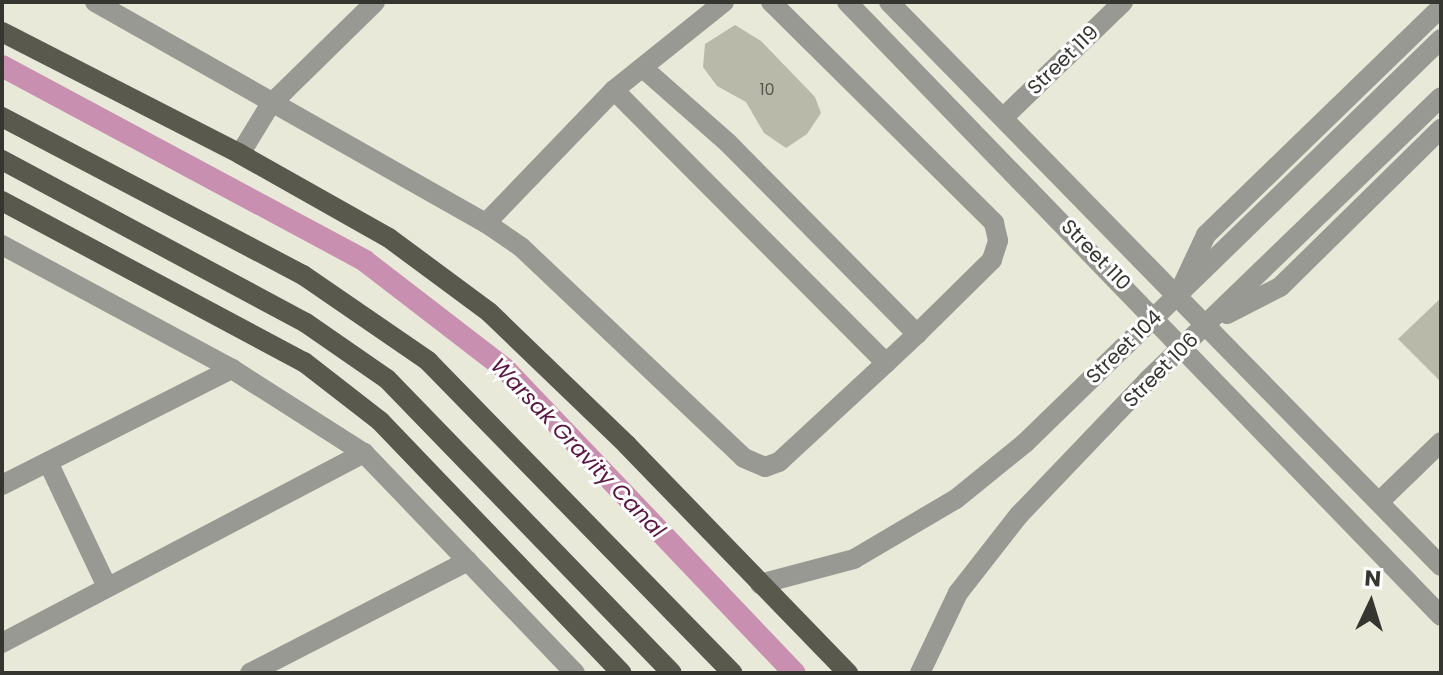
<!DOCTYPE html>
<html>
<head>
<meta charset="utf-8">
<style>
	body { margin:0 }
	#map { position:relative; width:1443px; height:675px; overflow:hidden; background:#e9e9da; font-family:Poppins,sans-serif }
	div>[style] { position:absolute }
	.canal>* { height:22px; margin:-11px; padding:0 11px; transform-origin:11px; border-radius:11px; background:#c98fb0 }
	.building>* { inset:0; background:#b9b9aa }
	.minor>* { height:20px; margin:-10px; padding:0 10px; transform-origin:10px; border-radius:10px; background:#999993 }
	.major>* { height:20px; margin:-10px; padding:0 10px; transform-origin:10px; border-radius:10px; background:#59594e }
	span { translate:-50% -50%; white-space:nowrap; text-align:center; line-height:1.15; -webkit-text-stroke:6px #fff; paint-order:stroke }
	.number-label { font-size:16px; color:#57574e }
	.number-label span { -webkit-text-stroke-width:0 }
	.street-label { font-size:20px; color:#363630 }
	.water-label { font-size:22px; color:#591642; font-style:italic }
	.frame { position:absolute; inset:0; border:4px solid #363630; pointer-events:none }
	.north { position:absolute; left:1331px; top:563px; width:80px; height:80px; -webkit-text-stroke:6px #fff; paint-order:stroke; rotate:4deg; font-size:22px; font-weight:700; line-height:32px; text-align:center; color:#363630 }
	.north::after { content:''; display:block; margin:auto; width:28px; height:36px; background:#363630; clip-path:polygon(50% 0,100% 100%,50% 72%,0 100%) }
</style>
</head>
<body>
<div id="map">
	<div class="canal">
		<i style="left:2px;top:66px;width:412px;rotate:28.2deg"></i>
		<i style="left:365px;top:261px;width:177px;rotate:37.6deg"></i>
		<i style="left:505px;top:369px;width:420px;rotate:46.4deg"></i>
	</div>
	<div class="building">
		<i style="clip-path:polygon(735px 25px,761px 41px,815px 97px,821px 113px,807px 134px,786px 148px,764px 133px,746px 102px,717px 86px,703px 67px,705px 44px)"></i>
		<i style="clip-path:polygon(1441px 298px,1441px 382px,1398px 339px)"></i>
	</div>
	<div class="minor">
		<i style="left:95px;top:2px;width:449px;rotate:29.5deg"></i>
		<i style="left:486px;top:223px;width:42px;rotate:34.4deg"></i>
		<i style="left:521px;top:247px;width:307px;rotate:43.4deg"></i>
		<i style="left:744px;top:458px;width:23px;rotate:23deg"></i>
		<i style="left:765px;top:467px;width:15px;rotate:-20deg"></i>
		<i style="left:779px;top:462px;width:146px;rotate:-42.8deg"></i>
		<i style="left:886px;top:363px;width:385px;rotate:-134.9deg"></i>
		<i style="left:771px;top:2px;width:314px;rotate:44.7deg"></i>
		<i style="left:994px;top:223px;width:18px;rotate:77deg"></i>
		<i style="left:998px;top:241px;width:20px;rotate:108deg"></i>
		<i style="left:992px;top:260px;width:105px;rotate:135.4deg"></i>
		<i style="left:847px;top:2px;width:854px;rotate:45.95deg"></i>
		<i style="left:889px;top:2px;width:789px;rotate:45.62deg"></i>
		<i style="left:643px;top:68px;width:113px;rotate:41.4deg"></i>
		<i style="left:728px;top:143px;width:269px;rotate:45.3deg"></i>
		<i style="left:917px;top:334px;width:42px;rotate:136.9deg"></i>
		<i style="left:1003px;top:118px;width:167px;rotate:-44deg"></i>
		<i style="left:240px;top:154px;width:57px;rotate:-58.5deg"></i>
		<i style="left:270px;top:105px;width:147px;rotate:-44.4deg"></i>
		<i style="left:486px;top:223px;width:185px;rotate:-46.1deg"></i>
		<i style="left:614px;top:90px;width:141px;rotate:-38.7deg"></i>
		<i style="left:2px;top:245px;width:261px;rotate:28.3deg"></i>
		<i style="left:232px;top:369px;width:156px;rotate:32.5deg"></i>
		<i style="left:364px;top:453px;width:305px;rotate:46.2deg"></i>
		<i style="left:1184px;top:282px;width:52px;rotate:-64.9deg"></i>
		<i style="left:1206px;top:235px;width:327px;rotate:-44.1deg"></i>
		<i style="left:1227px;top:314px;width:59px;rotate:-27deg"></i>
		<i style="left:1280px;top:287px;width:226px;rotate:-44.5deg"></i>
		<i style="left:48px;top:462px;width:138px;rotate:64.7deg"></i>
		<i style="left:2px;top:485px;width:258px;rotate:-26.8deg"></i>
		<i style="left:1380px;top:501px;width:85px;rotate:-44deg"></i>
		<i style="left:760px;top:584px;width:97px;rotate:-14.9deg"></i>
		<i style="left:854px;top:559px;width:118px;rotate:-30.5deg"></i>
		<i style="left:956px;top:499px;width:89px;rotate:-39.1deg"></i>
		<i style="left:1025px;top:443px;width:580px;rotate:-44.16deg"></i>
		<i style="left:2px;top:643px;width:409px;rotate:-27.7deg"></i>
		<i style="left:250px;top:673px;width:245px;rotate:-27.2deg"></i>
		<i style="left:920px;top:673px;width:89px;rotate:-64.6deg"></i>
		<i style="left:958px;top:593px;width:99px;rotate:-52deg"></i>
		<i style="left:1019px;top:515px;width:187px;rotate:-46.3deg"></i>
		<i style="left:1148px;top:380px;width:407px;rotate:-44deg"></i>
	</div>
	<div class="major">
		<i style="left:2px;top:32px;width:267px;rotate:27.1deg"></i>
		<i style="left:240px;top:154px;width:171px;rotate:29.4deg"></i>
		<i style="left:389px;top:238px;width:124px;rotate:36.5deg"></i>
		<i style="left:489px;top:312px;width:192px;rotate:43.9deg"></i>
		<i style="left:627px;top:445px;width:318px;rotate:45.9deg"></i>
		<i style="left:2px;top:117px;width:340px;rotate:27.7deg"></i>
		<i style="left:303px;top:275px;width:152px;rotate:34.5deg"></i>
		<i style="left:428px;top:361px;width:436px;rotate:45.7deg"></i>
		<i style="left:2px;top:160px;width:345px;rotate:28.2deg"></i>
		<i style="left:306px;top:323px;width:98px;rotate:34.7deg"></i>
		<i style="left:387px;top:379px;width:409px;rotate:45.9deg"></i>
		<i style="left:2px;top:201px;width:342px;rotate:28.1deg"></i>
		<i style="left:304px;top:362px;width:96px;rotate:37.8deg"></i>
		<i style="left:380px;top:421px;width:349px;rotate:46.2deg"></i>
	</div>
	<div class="number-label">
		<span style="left:767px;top:90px">10</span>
	</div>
	<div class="street-label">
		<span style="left:1063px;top:60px;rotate:-44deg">Street 119</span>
		<span style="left:1096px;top:255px;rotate:46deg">Street 110</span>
		<span style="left:1124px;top:347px;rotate:-44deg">Street 104</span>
		<span style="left:1161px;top:370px;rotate:-45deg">Street 106</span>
	</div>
	<div class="water-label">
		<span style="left:578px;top:448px;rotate:46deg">Warsak Gravity Canal</span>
	</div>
	<div class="frame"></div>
	<div class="north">N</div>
</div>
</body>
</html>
